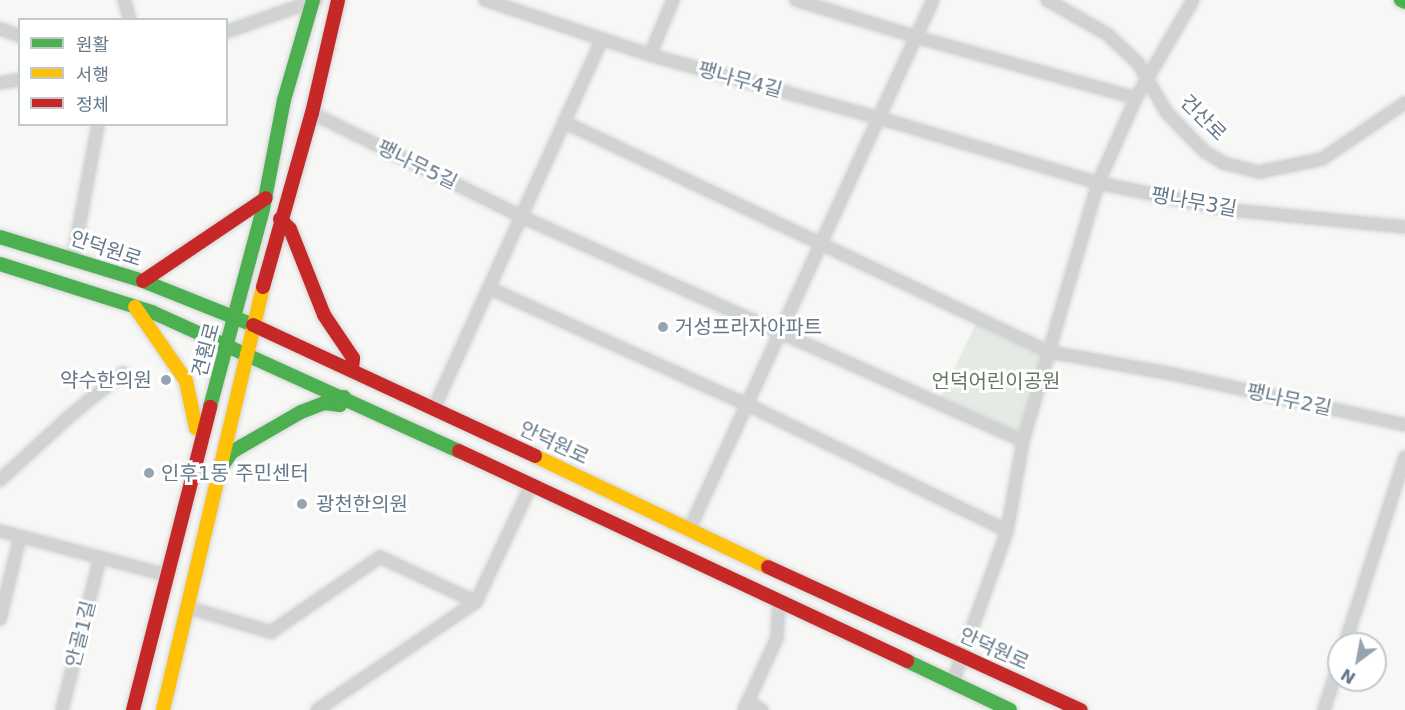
<!DOCTYPE html>
<html>
<head>
<meta charset="utf-8">
<style>
	body { margin:0 }
	#map { position:relative; width:1405px; height:710px; overflow:hidden; background:#f7f7f6; font-family:"DejaVu Sans","Noto Sans KR",sans-serif }
	div>[style] { position:absolute }
	.green>* { inset:0; background:#e6eae4 }
	.roads { filter:drop-shadow(0 0 2px #d4d5d5) drop-shadow(0 0 2px #d4d5d5) }
	.street>* { height:12px; margin:-6px; padding:0 6px; transform-origin:6px; border-radius:6px; background:#d1d2d2 }
	.fast>* { height:14px; margin:-7px; padding:0 7px; transform-origin:7px; border-radius:7px; background:#4caf50 }
	.slow>* { height:14px; margin:-7px; padding:0 7px; transform-origin:7px; border-radius:7px; background:#ffc107 }
	.jam>* { height:14px; margin:-7px; padding:0 7px; transform-origin:7px; border-radius:7px; background:#c62828 }
	.dots>* { width:16px; height:16px; translate:-50% -50%; box-sizing:border-box; border:3px solid #fff; border-radius:50% }
	span { translate:-50% -50%; white-space:nowrap; text-align:center; line-height:1.15; -webkit-text-stroke:6px #fff; paint-order:stroke }
	.street-label { font-size:20px; color:#647889 }
	.poi-label { font-size:20px; color:#647889 }
	.left { translate:0 -50%; text-align:left }
	.right { translate:-100% -50%; text-align:right }
	.park-label { font-size:20px; color:#657a60 }
	.legend { position:absolute; left:18px; top:18px; width:210px; height:108px; box-sizing:border-box; background:#fff; border:2px solid #c1c9d0; margin:0; padding:8px 10px; list-style:none; font-size:18px; color:#647889 }
	.legend li { display:flex; align-items:center; gap:12px; height:30px }
	.legend b { width:30px; border:2px solid #c1c9d0 }
	.north { position:absolute; left:1327px; top:632px; width:60px; height:60px; box-sizing:border-box; background:#fff; border:2px solid #c1c9d0; border-radius:50%; rotate:212deg; font-size:16px; font-weight:700; line-height:24px; text-align:center; color:#647889 }
	.north::after { content:''; display:block; margin:auto; width:21px; height:27px; background:#97a4af; clip-path:polygon(50% 0,100% 100%,50% 72%,0 100%) }
</style>
</head>
<body>
<div id="map">
	<div class="green">
		<i style="clip-path:polygon(978px 319px,1048px 356px,1023px 441px,938px 403px)"></i>
	</div>
	<div class="roads">
		<div class="street">
			<i style="left:124px;top:0;width:21px;rotate:73deg"></i>
			<i style="left:485px;top:0;width:174px;rotate:18.4deg"></i>
			<i style="left:650px;top:55px;width:238px;rotate:15.4deg"></i>
			<i style="left:879px;top:118px;width:228px;rotate:16.5deg"></i>
			<i style="left:1098px;top:183px;width:136px;rotate:11.5deg"></i>
			<i style="left:1231px;top:210px;width:175px;rotate:5.6deg"></i>
			<i style="left:796px;top:0;width:126px;rotate:17.1deg"></i>
			<i style="left:916px;top:37px;width:228px;rotate:15.5deg"></i>
			<i style="left:1047px;top:0;width:69px;rotate:29.5deg"></i>
			<i style="left:1107px;top:34px;width:42px;rotate:43.1deg"></i>
			<i style="left:1138px;top:63px;width:58px;rotate:59.9deg"></i>
			<i style="left:1167px;top:113px;width:53px;rotate:45.8deg"></i>
			<i style="left:1204px;top:151px;width:22px;rotate:32deg"></i>
			<i style="left:1223px;top:163px;width:37px;rotate:14deg"></i>
			<i style="left:1259px;top:172px;width:64px;rotate:-11.7deg"></i>
			<i style="left:1322px;top:159px;width:100px;rotate:-34deg"></i>
			<i style="left:0;top:29px;width:21px;rotate:19deg"></i>
			<i style="left:226px;top:32px;width:96px;rotate:-19.6deg"></i>
			<i style="left:650px;top:55px;width:60px;rotate:-67.3deg"></i>
			<i style="left:0;top:83px;width:20px;rotate:-9deg"></i>
			<i style="left:312px;top:113px;width:234px;rotate:26.3deg"></i>
			<i style="left:522px;top:217px;width:549px;rotate:24.09deg"></i>
			<i style="left:564px;top:122px;width:537px;rotate:25.37deg"></i>
			<i style="left:1049px;top:352px;width:125px;rotate:10.1deg"></i>
			<i style="left:1172px;top:374px;width:239px;rotate:12.3deg"></i>
			<i style="left:73px;top:259px;width:137px;rotate:-79.5deg"></i>
			<i style="left:491px;top:289px;width:280px;rotate:24.3deg"></i>
			<i style="left:746px;top:404px;width:290px;rotate:25.9deg"></i>
			<i style="left:434px;top:408px;width:405px;rotate:-65.5deg"></i>
			<i style="left:0;top:480px;width:96px;rotate:-42.5deg"></i>
			<i style="left:71px;top:415px;width:67px;rotate:-38.9deg"></i>
			<i style="left:690px;top:528px;width:581px;rotate:-65.29deg"></i>
			<i style="left:0;top:531px;width:172px;rotate:14.8deg"></i>
			<i style="left:186px;top:607px;width:89px;rotate:16.4deg"></i>
			<i style="left:271px;top:632px;width:132px;rotate:-34.5deg"></i>
			<i style="left:380px;top:557px;width:106px;rotate:25.1deg"></i>
			<i style="left:0;top:619px;width:84px;rotate:-76.3deg"></i>
			<i style="left:1345px;top:644px;width:196px;rotate:-72.2deg"></i>
			<i style="left:952px;top:684px;width:163px;rotate:-70.2deg"></i>
			<i style="left:1007px;top:531px;width:91px;rotate:-79.9deg"></i>
			<i style="left:1023px;top:441px;width:269px;rotate:-73.8deg"></i>
			<i style="left:1098px;top:183px;width:93px;rotate:-65.9deg"></i>
			<i style="left:1136px;top:98px;width:113px;rotate:-59.8deg"></i>
			<i style="left:747px;top:702px;width:17px;rotate:28deg"></i>
			<i style="left:62px;top:710px;width:157px;rotate:-76deg"></i>
			<i style="left:317px;top:710px;width:192px;rotate:-34.2deg"></i>
			<i style="left:476px;top:602px;width:129px;rotate:-64.8deg"></i>
			<i style="left:744px;top:710px;width:79px;rotate:-65.4deg"></i>
			<i style="left:777px;top:638px;width:37px;rotate:-87deg"></i>
			<i style="left:1324px;top:710px;width:49px;rotate:-72.3deg"></i>
		</div>
		<div class="fast">
			<i style="left:1401px;top:0;width:4px;rotate:27deg"></i>
			<i style="left:0;top:237px;width:150px;rotate:17.1deg"></i>
			<i style="left:143px;top:281px;width:118px;rotate:21.8deg"></i>
			<i style="left:0;top:264px;width:159px;rotate:17.5deg"></i>
			<i style="left:152px;top:312px;width:337px;rotate:24.4deg"></i>
			<i style="left:210px;top:407px;width:205px;rotate:-75deg"></i>
			<i style="left:263px;top:209px;width:111px;rotate:-79.1deg"></i>
			<i style="left:284px;top:100px;width:104px;rotate:-73.8deg"></i>
			<i style="left:220px;top:469px;width:21px;rotate:-55deg"></i>
			<i style="left:232px;top:452px;width:12px;rotate:-31deg"></i>
			<i style="left:242px;top:446px;width:68px;rotate:-30deg"></i>
			<i style="left:301px;top:412px;width:25px;rotate:-21deg"></i>
			<i style="left:324px;top:403px;width:16px;rotate:7deg"></i>
			<i style="left:340px;top:405px;width:9px;rotate:-63deg"></i>
			<i style="left:907px;top:661px;width:114px;rotate:25.4deg"></i>
		</div>
		<div class="slow">
			<i style="left:135px;top:307px;width:90px;rotate:55.4deg"></i>
			<i style="left:186px;top:381px;width:48px;rotate:78deg"></i>
			<i style="left:196px;top:428px;width:9px;rotate:18deg"></i>
			<i style="left:535px;top:456px;width:258px;rotate:25.5deg"></i>
			<i style="left:163px;top:710px;width:435px;rotate:-76.7deg"></i>
		</div>
		<div class="jam">
			<i style="left:280px;top:219px;width:14px;rotate:45deg"></i>
			<i style="left:290px;top:229px;width:92px;rotate:68.4deg"></i>
			<i style="left:324px;top:315px;width:52px;rotate:56deg"></i>
			<i style="left:353px;top:358px;width:11px;rotate:95deg"></i>
			<i style="left:143px;top:281px;width:148px;rotate:-34deg"></i>
			<i style="left:263px;top:287px;width:181px;rotate:-74.3deg"></i>
			<i style="left:312px;top:113px;width:116px;rotate:-77deg"></i>
			<i style="left:253px;top:325px;width:311px;rotate:24.9deg"></i>
			<i style="left:459px;top:451px;width:495px;rotate:25.1deg"></i>
			<i style="left:768px;top:567px;width:344px;rotate:24.6deg"></i>
			<i style="left:133px;top:710px;width:313px;rotate:-75.7deg"></i>
		</div>
	</div>
	<div class="dots">
		<i style="left:663px;top:327px;background:#97a4af"></i>
		<i style="left:166px;top:380px;background:#97a4af"></i>
		<i style="left:149px;top:473px;background:#97a4af"></i>
		<i style="left:302px;top:504px;background:#97a4af"></i>
	</div>
	<div class="street-label">
		<span style="left:740px;top:80px;rotate:15deg">팽나무4길</span>
		<span style="left:1203px;top:118px;rotate:45deg">건산로</span>
		<span style="left:417px;top:165px;rotate:26deg">팽나무5길</span>
		<span style="left:1194px;top:202px;rotate:10deg">팽나무3길</span>
		<span style="left:106px;top:249px;rotate:18deg">안덕원로</span>
		<span style="left:206px;top:350px;rotate:-75deg">견훤로</span>
		<span style="left:1289px;top:400px;rotate:12deg">팽나무2길</span>
		<span style="left:554px;top:443px;rotate:25deg">안덕원로</span>
		<span style="left:81px;top:634px;rotate:-76deg">안골1길</span>
		<span style="left:994px;top:649px;rotate:24deg">안덕원로</span>
	</div>
	<div class="poi-label">
		<span class="left" style="left:675px;top:327px">거성프라자아파트</span>
		<span class="right" style="left:152px;top:380px">약수한의원</span>
		<span class="left" style="left:161px;top:473px">인후1동 주민센터</span>
		<span class="left" style="left:316px;top:504px">광천한의원</span>
	</div>
	<div class="park-label">
		<span style="left:996px;top:381px">언덕어린이공원</span>
	</div>
	<ul class="legend">
	<li><b style="height:8px;background:#4caf50"></b>원활</li>
	<li><b style="height:8px;background:#ffc107"></b>서행</li>
	<li><b style="height:8px;background:#c62828"></b>정체</li>
	</ul>
	<div class="north">N</div>
</div>
</body>
</html>
